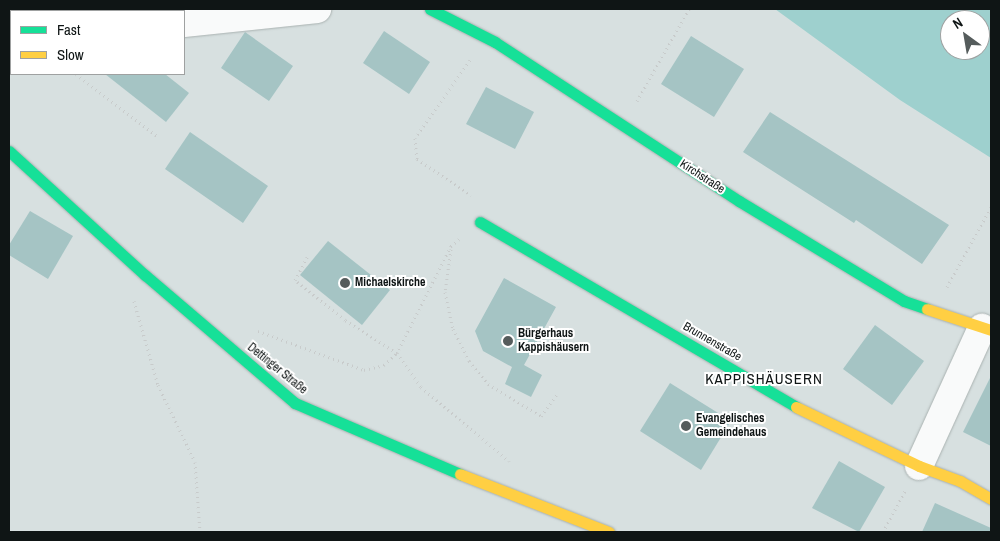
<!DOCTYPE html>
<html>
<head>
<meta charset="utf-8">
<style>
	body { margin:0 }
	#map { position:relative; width:1000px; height:541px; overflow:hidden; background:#d7e0e0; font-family:"Archivo Narrow",sans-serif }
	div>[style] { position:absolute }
	.green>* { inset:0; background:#9ed0ce }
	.building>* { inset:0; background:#a5c4c4 }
	.path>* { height:3px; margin-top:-1.5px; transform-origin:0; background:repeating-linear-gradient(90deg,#c8cbcb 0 1px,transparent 0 5px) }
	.roads { filter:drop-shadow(0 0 1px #a9b1b0) drop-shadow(0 0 1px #a9b1b0) }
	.street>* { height:28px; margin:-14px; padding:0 14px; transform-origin:14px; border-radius:14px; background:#f9fafa }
	.fast>* { height:11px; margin:-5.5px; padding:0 5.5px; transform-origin:5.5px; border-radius:5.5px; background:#16e098 }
	.slow>* { height:11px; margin:-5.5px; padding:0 5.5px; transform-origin:5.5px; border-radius:5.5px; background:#ffcf43 }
	.dots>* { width:14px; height:14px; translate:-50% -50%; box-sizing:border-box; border:2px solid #fff; border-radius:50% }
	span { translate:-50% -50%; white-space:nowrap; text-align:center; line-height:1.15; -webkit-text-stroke:4px #fff; paint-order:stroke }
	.street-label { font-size:12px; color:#0f1515 }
	.poi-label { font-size:12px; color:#0f1515; font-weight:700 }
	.left { translate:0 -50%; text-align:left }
	.quarter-label { font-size:15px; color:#0f1515; letter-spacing:1px }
	.frame { position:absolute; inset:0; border:10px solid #0f1515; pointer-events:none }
	.legend { position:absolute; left:10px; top:10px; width:175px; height:65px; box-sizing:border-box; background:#fff; border:1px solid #9fa1a1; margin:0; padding:6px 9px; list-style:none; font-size:15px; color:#0f1515 }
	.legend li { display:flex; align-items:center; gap:10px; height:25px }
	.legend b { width:25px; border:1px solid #9fa1a1 }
	.north { position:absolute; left:940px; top:10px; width:50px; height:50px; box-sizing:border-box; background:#fff; border:1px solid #9fa1a1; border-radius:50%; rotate:328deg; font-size:14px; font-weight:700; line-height:20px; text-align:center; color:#0f1515 }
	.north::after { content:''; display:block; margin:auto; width:18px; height:22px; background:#555c5c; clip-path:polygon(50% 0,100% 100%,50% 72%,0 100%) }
</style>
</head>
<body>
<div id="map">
	<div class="green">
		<i style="clip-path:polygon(evenodd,775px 9px,991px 9px,991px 158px,900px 100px,775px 9px,950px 20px,980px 20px,980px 50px,950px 50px,950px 20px)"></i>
	</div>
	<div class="building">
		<i style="clip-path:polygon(384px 31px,430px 62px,409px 94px,363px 63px)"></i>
		<i style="clip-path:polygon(245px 32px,293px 66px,269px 101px,221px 68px)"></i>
		<i style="clip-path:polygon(691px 36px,744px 69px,714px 117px,661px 84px)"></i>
		<i style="clip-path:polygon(105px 74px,165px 74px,189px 93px,166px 122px)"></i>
		<i style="clip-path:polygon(486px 87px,534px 112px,515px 149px,466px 124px)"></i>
		<i style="clip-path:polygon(770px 112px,949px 225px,922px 264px,856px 220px,854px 223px,743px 152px)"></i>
		<i style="clip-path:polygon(190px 132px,268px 186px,243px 223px,165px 169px)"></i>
		<i style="clip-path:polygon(30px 211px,73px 236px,48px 279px,9px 255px,9px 245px)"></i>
		<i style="clip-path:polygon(328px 241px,390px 290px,362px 325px,300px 275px)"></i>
		<i style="clip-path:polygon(504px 278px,556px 307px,524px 365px,542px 375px,531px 397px,505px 384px,512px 367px,483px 351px,475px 331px)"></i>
		<i style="clip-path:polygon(875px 325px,924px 361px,892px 405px,843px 369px)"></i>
		<i style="clip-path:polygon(991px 376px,991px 446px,963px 432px)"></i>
		<i style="clip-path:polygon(670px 383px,731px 421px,701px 470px,640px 431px)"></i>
		<i style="clip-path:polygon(839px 461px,885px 487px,859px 532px,812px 508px)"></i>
		<i style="clip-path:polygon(935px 503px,991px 528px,991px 532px,922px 532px)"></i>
	</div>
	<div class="path">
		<i style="left:470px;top:60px;width:95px;rotate:125.2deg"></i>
		<i style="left:415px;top:138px;width:21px;rotate:85deg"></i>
		<i style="left:417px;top:159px;width:65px;rotate:33.7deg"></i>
		<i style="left:76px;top:74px;width:102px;rotate:37.4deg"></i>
		<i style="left:637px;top:101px;width:106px;rotate:-60.5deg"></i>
		<i style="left:459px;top:239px;width:11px;rotate:139deg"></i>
		<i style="left:451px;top:246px;width:120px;rotate:116.8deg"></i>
		<i style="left:397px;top:353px;width:42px;rotate:54.8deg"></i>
		<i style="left:421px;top:387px;width:115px;rotate:40.1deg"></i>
		<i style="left:509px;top:461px;width:4px;rotate:90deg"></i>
		<i style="left:451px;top:249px;width:43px;rotate:97.9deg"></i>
		<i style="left:445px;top:292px;width:38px;rotate:78deg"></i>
		<i style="left:453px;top:329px;width:36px;rotate:63deg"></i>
		<i style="left:469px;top:361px;width:30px;rotate:50deg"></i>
		<i style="left:488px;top:384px;width:62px;rotate:31.1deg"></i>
		<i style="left:541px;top:416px;width:27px;rotate:-54deg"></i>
		<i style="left:947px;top:287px;width:91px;rotate:-61.2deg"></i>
		<i style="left:134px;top:301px;width:87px;rotate:74.1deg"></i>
		<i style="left:158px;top:385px;width:85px;rotate:64.3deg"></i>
		<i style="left:195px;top:462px;width:70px;rotate:85.9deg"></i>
		<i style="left:258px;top:331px;width:113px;rotate:20.2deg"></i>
		<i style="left:364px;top:370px;width:21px;rotate:-14deg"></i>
		<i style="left:384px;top:365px;width:18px;rotate:-43deg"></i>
		<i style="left:397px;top:353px;width:62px;rotate:-147.6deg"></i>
		<i style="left:345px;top:320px;width:64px;rotate:-141.3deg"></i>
		<i style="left:295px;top:280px;width:26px;rotate:-62deg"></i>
		<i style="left:883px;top:532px;width:47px;rotate:-61.8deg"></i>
	</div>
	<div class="roads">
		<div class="street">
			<i style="left:75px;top:9px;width:2px;rotate:63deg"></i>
			<i style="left:184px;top:23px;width:134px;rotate:-6deg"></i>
			<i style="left:9px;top:47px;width:2px"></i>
			<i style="left:919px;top:466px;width:152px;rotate:-65.5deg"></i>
		</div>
		<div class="fast">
			<i style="left:430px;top:9px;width:73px;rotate:26.9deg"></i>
			<i style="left:495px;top:42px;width:291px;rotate:33.1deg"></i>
			<i style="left:739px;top:201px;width:193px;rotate:31.2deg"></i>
			<i style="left:904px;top:301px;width:24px;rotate:19deg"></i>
			<i style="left:9px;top:151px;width:184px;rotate:42.4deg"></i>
			<i style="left:145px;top:275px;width:197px;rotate:40.5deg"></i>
			<i style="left:295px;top:403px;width:180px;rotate:23.3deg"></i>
			<i style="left:480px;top:222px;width:366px;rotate:30.3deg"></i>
		</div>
		<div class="slow">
			<i style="left:927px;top:309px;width:67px;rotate:18.2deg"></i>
			<i style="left:796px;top:407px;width:136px;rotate:25.6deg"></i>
			<i style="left:919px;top:466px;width:44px;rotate:20.1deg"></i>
			<i style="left:960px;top:481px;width:36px;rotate:30deg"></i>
			<i style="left:460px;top:474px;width:160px;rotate:21.3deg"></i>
		</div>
	</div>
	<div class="dots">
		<i style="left:345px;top:283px;background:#555c5c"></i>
		<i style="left:508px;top:341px;background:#555c5c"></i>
		<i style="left:686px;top:426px;background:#555c5c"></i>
	</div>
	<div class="street-label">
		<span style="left:702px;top:177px;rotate:33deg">Kirchstraße</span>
		<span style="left:712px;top:342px;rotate:30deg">Brunnenstraße</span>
		<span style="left:277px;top:369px;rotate:39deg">Dettinger Straße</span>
	</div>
	<div class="poi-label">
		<span class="left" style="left:355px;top:283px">Michaelskirche</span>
		<span class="left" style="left:518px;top:341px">Bürgerhaus<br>Kappishäusern</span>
		<span class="left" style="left:696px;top:426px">Evangelisches<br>Gemeindehaus</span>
	</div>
	<div class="quarter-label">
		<span style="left:764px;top:379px">KAPPISHÄUSERN</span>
	</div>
	<div class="frame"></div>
	<ul class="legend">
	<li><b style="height:6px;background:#16e098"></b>Fast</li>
	<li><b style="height:6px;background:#ffcf43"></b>Slow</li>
	</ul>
	<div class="north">N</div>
</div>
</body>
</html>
